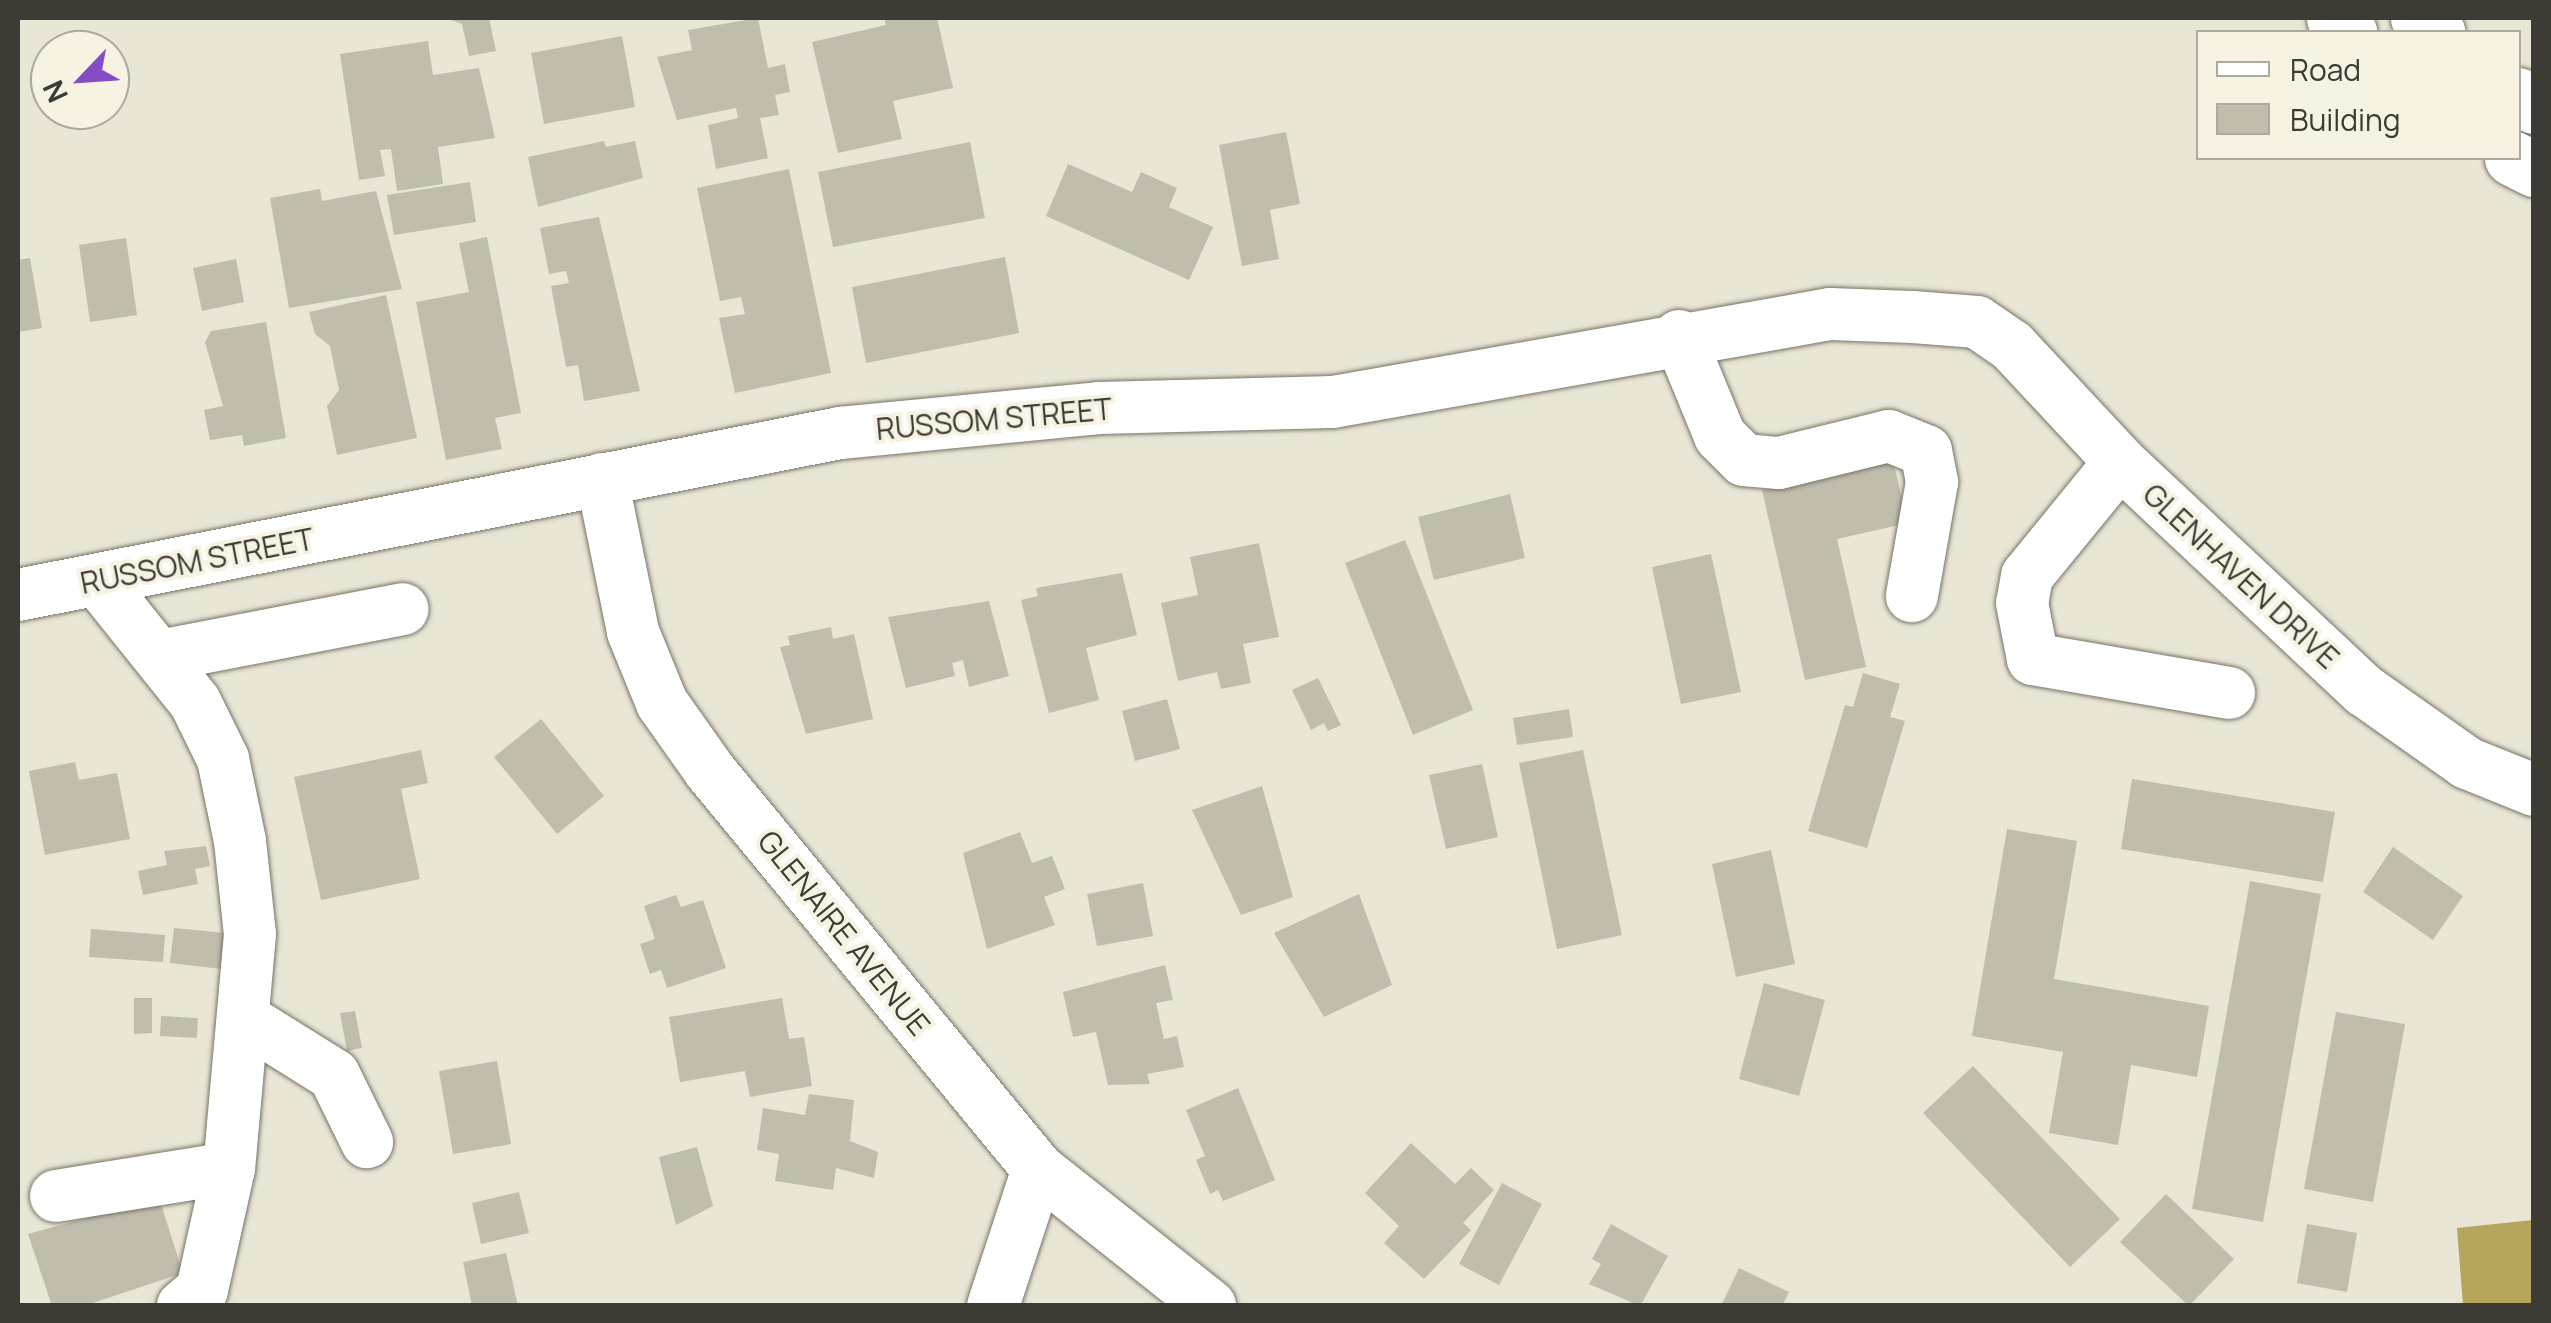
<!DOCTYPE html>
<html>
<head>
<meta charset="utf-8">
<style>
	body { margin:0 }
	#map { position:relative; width:2551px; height:1323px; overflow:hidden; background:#e9e6d5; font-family:Manrope,sans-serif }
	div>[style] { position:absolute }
	.water>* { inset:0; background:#b6a55c }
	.building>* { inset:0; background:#c1bdad }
	.roads { filter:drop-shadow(0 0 2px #787466) drop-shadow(0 0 2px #787466) }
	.minor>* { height:52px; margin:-26px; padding:0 26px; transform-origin:26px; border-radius:26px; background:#fff }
	.major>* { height:55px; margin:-27.5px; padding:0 27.5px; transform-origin:27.5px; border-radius:27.5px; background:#fff }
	span { translate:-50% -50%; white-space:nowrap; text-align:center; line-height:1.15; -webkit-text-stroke:8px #f7f3e2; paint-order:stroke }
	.street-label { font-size:30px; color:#3d3b35 }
	.frame { position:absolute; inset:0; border:20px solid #3d3b35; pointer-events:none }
	.legend { position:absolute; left:2196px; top:30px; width:325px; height:130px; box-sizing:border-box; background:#f7f3e2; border:2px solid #ada99d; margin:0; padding:12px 18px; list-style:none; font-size:30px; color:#3d3b35 }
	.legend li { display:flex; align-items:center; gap:20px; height:50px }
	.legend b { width:50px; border:2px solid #ada99d }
	.north { position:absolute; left:30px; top:30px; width:100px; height:100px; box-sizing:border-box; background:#f7f3e2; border:2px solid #ada99d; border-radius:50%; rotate:245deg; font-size:28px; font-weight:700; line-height:40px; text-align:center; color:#3d3b35 }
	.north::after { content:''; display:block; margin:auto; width:35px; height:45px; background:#854dc4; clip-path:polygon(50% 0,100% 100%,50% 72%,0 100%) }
</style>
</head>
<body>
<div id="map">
	<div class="water">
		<i style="clip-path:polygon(2533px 1220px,2533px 1305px,2463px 1305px,2457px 1228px)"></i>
	</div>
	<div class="building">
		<i style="clip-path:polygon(445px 18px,489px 18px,496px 51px,469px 56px,462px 24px)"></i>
		<i style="clip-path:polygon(758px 18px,768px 68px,785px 64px,790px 92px,775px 95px,779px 115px,760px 118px,768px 158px,716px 169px,708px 125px,738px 118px,736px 108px,677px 120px,657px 57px,692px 50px,688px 30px)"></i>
		<i style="clip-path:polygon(884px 18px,937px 18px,953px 88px,893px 101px,902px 139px,838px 153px,812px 42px,886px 25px)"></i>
		<i style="clip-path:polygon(622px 36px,635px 107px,544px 124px,531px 53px)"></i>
		<i style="clip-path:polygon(428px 41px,433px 75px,479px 68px,495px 138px,438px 147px,443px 184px,397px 191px,391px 149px,380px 150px,385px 176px,359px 180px,340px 54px)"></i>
		<i style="clip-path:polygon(1286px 132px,1300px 204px,1270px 210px,1279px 259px,1242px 266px,1219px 145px)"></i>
		<i style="clip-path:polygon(604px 141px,606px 147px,635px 141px,643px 178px,538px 207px,528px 157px)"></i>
		<i style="clip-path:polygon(970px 142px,985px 218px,833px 247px,818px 172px)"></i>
		<i style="clip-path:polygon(1068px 164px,1132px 192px,1141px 172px,1177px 188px,1169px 207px,1213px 227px,1189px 280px,1046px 216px)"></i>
		<i style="clip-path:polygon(789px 169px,831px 373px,735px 393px,719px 318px,745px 314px,741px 297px,720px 301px,697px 188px)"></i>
		<i style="clip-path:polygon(470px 182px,476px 222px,394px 235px,387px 195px)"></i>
		<i style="clip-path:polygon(320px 189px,322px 201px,376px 191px,402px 289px,289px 308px,270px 198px)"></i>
		<i style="clip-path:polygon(599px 217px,640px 391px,584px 401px,578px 365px,566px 367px,551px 286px,569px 283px,566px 271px,549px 274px,540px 228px)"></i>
		<i style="clip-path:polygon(487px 237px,521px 413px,495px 418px,502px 449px,446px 460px,416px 302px,469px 292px,459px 243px)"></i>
		<i style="clip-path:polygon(126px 238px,137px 315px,90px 322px,79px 245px)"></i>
		<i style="clip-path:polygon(1005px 257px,1019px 333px,866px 363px,852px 287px)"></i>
		<i style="clip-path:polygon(30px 258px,42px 328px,18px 332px,18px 260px)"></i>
		<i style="clip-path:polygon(236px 259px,244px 302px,202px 311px,193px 268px)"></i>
		<i style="clip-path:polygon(386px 295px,417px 438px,337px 455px,327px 406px,339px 390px,330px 346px,315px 334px,309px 312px)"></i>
		<i style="clip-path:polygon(266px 322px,286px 438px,244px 446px,242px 435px,210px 440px,204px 410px,223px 406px,205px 342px,211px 331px)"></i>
		<i style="clip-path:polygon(1893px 461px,1908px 523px,1837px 539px,1866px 667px,1805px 680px,1762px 490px)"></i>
		<i style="clip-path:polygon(1510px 494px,1525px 558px,1434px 580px,1418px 517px)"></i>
		<i style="clip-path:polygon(1405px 540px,1473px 710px,1413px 735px,1345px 563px)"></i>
		<i style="clip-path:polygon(1259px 543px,1279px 637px,1243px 644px,1251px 683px,1221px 689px,1217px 672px,1178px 681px,1161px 603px,1198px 595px,1190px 557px)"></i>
		<i style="clip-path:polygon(1711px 554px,1741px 692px,1681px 704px,1652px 567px)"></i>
		<i style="clip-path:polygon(1122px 573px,1137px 635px,1086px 648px,1099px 700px,1049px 713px,1021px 600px,1038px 596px,1036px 588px)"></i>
		<i style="clip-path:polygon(989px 601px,1009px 676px,969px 687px,963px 660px,952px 663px,955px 676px,906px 688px,888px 617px)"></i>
		<i style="clip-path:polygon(831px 627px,833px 639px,854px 634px,873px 719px,806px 734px,780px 647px,790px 645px,788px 636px)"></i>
		<i style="clip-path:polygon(1863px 673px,1900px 684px,1890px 717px,1905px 721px,1867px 848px,1808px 831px,1845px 705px,1853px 707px)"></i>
		<i style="clip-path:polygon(1318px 678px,1341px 725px,1328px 731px,1324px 723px,1311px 730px,1292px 690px)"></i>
		<i style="clip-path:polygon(1167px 699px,1180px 749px,1135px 761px,1122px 711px)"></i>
		<i style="clip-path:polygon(1569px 709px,1573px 737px,1517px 745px,1513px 718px)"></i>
		<i style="clip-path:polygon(541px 719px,604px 796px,557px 834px,494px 757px)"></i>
		<i style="clip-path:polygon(421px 750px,428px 783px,401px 789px,420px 879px,321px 900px,294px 777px)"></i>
		<i style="clip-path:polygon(1583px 750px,1622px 935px,1557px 949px,1519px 763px)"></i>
		<i style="clip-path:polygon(75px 762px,79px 780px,117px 773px,130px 839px,45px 855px,29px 771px)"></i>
		<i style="clip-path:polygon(1482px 764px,1498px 837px,1446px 849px,1429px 775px)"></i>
		<i style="clip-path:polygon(2132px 779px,2335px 812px,2323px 882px,2121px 849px)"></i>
		<i style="clip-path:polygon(1262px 786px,1293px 897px,1241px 915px,1192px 810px)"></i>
		<i style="clip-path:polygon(2007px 829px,2077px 841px,2054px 979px,2209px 1006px,2197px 1077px,2131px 1065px,2118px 1145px,2049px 1133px,2063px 1052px,1972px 1036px)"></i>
		<i style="clip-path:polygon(1020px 832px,1032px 863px,1052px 856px,1065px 889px,1044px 897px,1055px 925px,987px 949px,963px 853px)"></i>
		<i style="clip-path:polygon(206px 846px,210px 866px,195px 869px,198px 884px,143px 895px,138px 871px,167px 865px,164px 851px)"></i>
		<i style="clip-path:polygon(2393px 847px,2463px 896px,2433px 940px,2363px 892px)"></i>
		<i style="clip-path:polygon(1771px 850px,1795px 964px,1736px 977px,1712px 864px)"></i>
		<i style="clip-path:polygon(2250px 881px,2321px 894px,2263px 1222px,2192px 1209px)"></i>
		<i style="clip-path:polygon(1143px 883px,1153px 936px,1097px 946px,1087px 894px)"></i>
		<i style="clip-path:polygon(1359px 894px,1392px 985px,1324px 1017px,1274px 933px)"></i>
		<i style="clip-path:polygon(676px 895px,681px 907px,703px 900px,726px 968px,667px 988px,661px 970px,650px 974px,640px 944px,655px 939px,644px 906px)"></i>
		<i style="clip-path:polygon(174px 928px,225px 933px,221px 969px,170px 963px)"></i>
		<i style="clip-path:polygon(91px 929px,165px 935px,163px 962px,89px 957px)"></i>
		<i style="clip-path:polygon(1165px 965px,1173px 1000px,1156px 1003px,1164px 1039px,1177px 1036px,1184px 1067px,1147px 1074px,1150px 1084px,1108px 1085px,1096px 1032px,1073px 1037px,1063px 992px)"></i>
		<i style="clip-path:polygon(1764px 983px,1825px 1000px,1799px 1096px,1739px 1079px)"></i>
		<i style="clip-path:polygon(134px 998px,152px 998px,152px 1033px,134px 1034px)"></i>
		<i style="clip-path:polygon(782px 998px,789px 1039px,804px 1037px,812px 1086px,750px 1097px,745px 1071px,680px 1082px,669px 1017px)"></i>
		<i style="clip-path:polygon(355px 1011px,362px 1048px,347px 1051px,340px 1013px)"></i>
		<i style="clip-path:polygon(2336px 1012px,2405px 1024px,2373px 1202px,2304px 1189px)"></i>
		<i style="clip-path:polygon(161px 1016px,198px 1018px,197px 1038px,160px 1036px)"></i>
		<i style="clip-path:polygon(497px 1061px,511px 1144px,453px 1154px,439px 1071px)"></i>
		<i style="clip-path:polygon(1973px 1066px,2120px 1219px,2070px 1267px,1923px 1113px)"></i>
		<i style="clip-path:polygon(1238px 1088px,1275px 1180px,1223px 1201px,1218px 1190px,1210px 1194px,1196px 1160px,1205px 1156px,1186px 1110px)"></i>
		<i style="clip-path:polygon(809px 1094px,854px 1100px,850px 1141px,878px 1152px,874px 1178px,836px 1168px,833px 1190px,775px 1181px,779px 1154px,757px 1150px,763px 1108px,805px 1115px)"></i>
		<i style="clip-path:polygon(1411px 1143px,1455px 1184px,1471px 1168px,1494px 1190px,1463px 1223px,1471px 1230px,1424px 1279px,1384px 1243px,1399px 1226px,1365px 1193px)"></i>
		<i style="clip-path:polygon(697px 1147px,713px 1206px,676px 1225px,659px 1157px)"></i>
		<i style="clip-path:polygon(1502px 1183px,1542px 1204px,1499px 1285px,1459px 1264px)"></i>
		<i style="clip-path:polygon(519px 1192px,529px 1233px,481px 1244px,472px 1203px)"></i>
		<i style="clip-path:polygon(2166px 1194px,2234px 1259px,2189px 1306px,2120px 1242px)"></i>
		<i style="clip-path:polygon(159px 1198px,183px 1273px,84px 1306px,52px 1306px,28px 1234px)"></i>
		<i style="clip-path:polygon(1611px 1224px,1668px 1256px,1640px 1306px,1589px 1284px,1601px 1264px,1592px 1259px)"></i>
		<i style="clip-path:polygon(2307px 1224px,2357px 1233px,2347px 1292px,2297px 1283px)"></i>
		<i style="clip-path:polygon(506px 1253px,518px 1306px,472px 1306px,463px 1262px)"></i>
		<i style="clip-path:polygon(1739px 1268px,1789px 1292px,1782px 1306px,1721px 1306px)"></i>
	</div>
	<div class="roads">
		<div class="minor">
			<i style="left:1679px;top:336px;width:108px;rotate:67.7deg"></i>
			<i style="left:1720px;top:436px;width:34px;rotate:45deg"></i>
			<i style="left:1744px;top:460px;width:35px;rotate:5deg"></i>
			<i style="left:1779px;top:463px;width:113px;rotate:-13.8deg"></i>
			<i style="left:1889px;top:436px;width:40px;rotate:22deg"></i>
			<i style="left:1926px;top:451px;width:32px;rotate:79deg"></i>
			<i style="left:1932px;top:482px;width:116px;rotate:100deg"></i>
			<i style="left:2120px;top:462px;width:147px;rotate:129.2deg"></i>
			<i style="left:2027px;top:576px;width:27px;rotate:100deg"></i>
			<i style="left:2022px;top:603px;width:57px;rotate:78.9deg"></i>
			<i style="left:2033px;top:659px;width:199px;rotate:9.8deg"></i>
			<i style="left:602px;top:479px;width:156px;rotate:78.5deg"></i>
			<i style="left:633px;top:632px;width:77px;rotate:67.8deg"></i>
			<i style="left:662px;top:703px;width:83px;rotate:54.8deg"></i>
			<i style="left:710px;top:771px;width:516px;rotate:50.51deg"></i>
			<i style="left:1038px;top:1169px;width:220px;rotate:38.5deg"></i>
			<i style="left:98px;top:581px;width:155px;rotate:51.3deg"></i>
			<i style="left:195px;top:702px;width:64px;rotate:63.8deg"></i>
			<i style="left:223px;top:759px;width:84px;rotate:78.3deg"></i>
			<i style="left:240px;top:841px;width:94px;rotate:83.9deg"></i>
			<i style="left:250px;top:934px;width:235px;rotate:95.1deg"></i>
			<i style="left:229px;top:1168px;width:125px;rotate:102.5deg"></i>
			<i style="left:202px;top:1290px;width:25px;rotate:140deg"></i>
			<i style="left:18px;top:595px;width:838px;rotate:-11.15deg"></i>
			<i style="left:840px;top:433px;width:260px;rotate:-5.5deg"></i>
			<i style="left:1099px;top:408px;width:234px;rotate:-1.5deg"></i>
			<i style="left:1333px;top:402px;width:505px;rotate:-10.04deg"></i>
			<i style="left:1830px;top:314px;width:83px;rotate:2.1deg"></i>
			<i style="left:1913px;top:317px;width:64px;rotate:4.5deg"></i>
			<i style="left:1977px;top:322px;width:42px;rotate:34.4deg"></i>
			<i style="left:2012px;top:346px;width:158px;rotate:47deg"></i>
			<i style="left:2120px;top:462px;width:335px;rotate:43.1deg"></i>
			<i style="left:2365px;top:691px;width:125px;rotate:35.2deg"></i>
			<i style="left:2467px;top:763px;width:72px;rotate:21.9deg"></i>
			<i style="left:159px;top:656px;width:248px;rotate:-10.9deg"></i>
			<i style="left:246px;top:1020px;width:104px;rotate:32deg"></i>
			<i style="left:334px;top:1075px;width:75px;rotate:63.8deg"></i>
			<i style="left:56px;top:1196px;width:175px;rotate:-9.2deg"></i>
			<i style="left:993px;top:1306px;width:144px;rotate:-71.8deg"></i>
		</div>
		<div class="major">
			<i style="left:2334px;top:18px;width:21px;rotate:43deg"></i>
			<i style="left:2418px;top:18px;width:24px;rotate:36deg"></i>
			<i style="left:2518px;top:95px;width:19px;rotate:35deg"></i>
			<i style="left:2512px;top:158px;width:25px;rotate:27deg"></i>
		</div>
	</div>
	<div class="street-label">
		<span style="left:994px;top:419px;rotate:-5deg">RUSSOM STREET</span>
		<span style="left:197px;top:561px;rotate:-11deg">RUSSOM STREET</span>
		<span style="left:2241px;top:576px;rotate:43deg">GLENHAVEN DRIVE</span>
		<span style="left:844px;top:933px;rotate:51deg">GLENAIRE AVENUE</span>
	</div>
	<div class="frame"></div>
	<ul class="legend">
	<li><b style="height:12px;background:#fff"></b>Road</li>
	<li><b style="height:28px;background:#c1bdad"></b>Building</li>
	</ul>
	<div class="north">N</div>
</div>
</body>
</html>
